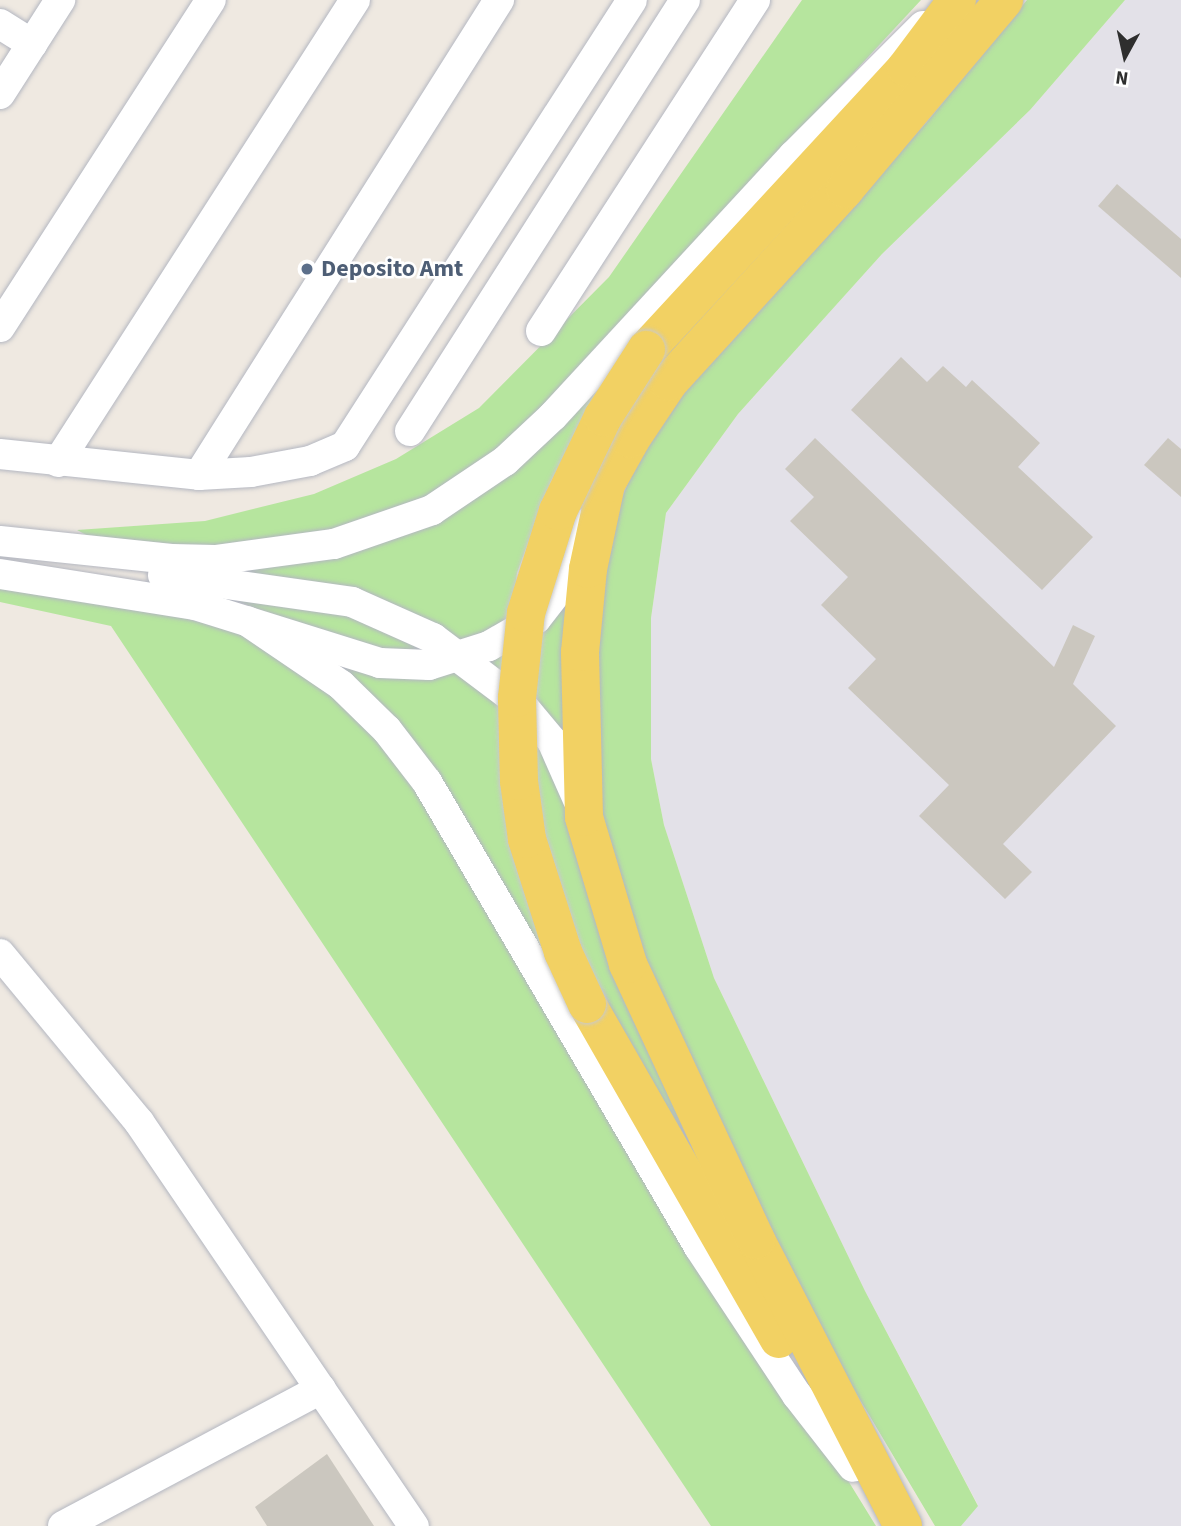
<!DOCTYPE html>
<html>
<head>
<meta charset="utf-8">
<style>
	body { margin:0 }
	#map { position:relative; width:1181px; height:1526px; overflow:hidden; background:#efe9e1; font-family:"Source Sans 3",sans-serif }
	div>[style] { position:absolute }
	.industrial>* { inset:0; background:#e3e1e8 }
	.green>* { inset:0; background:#b6e59e }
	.building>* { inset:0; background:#cbc7bf }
	.roads { filter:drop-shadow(0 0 2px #b4b7c1) drop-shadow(0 0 2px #b4b7c1) }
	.minor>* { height:30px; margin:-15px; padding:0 15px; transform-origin:15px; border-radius:15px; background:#fff }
	.major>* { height:38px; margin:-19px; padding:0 19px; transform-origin:19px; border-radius:19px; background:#f2d163 }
	.bridges { filter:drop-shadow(0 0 2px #c9c9c9) drop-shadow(0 0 2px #c9c9c9) }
	.major-bridge>* { height:38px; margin:-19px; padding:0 19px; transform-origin:19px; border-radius:19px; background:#f2d163 }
	.dots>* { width:19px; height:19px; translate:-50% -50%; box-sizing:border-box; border:4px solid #fff; border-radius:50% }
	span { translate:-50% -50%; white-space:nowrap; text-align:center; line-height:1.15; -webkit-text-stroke:5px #fff; paint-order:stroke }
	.service-label { font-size:24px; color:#4e5e75; font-weight:700 }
	.left { translate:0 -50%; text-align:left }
	.north { position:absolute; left:1090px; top:21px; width:70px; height:70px; -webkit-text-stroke:5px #fff; paint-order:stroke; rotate:188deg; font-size:19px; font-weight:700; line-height:28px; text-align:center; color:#2e2e2e }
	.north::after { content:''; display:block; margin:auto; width:24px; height:32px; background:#2e2e2e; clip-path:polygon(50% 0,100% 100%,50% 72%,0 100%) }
</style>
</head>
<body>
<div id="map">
	<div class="industrial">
		<i style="clip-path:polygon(1125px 0,1181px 0,1181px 1526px,961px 1526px,978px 1505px,865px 1291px,714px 978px,664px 825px,651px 759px,651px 618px,666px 513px,738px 414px,882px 254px,1030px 110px)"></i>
	</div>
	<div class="green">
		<i style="clip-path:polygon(802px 0,921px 0,520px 432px,438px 495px,312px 536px,211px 547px,90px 537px,77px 530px,205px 521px,314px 494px,396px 459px,479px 408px,609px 277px)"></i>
		<i style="clip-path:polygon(1027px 0,1125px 0,1030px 110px,882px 254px,738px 414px,666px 513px,651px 618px,651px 759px,664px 825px,714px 978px,865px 1291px,978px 1506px,961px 1526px,935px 1526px,818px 1329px,653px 987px,610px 858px,589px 728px,611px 525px,644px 444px,686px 388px,927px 122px)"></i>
		<i style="clip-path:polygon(617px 366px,551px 481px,517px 573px,510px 629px,461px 647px,218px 569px,347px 553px)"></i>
		<i style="clip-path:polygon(580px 571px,573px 758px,477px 661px)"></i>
		<i style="clip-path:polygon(0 588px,152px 610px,254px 636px,302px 664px,416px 780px,876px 1526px,711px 1526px,111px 626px,0 602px)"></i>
		<i style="clip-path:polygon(212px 591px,346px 608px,441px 654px,364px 651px)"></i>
		<i style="clip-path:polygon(321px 652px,460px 666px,535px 729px,723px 1209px,571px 1006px)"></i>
	</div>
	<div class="building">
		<i style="clip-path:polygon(1117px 184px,1181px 239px,1181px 278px,1098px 206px)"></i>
		<i style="clip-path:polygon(901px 357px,927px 382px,943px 366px,966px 387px,972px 380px,1040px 443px,1018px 467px,1093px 537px,1042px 590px,851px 410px)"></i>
		<i style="clip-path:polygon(815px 438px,1054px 667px,1073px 625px,1095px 636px,1073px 684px,1116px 726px,1003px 844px,1032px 872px,1005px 899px,919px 816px,949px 785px,848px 688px,876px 659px,821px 605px,848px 577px,790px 521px,814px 497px,785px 469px)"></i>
		<i style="clip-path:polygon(1168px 438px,1181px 449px,1181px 497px,1144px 465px)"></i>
		<i style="clip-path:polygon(327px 1454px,374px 1526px,267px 1526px,255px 1507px)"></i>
	</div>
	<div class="roads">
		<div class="minor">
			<i style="left:0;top:24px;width:38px;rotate:32deg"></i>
			<i style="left:0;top:94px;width:112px;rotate:-57.4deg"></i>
			<i style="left:0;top:327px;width:389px;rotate:-57.2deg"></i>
			<i style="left:541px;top:331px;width:394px;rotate:-57.1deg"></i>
			<i style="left:410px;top:431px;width:511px;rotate:-57.46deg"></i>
			<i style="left:0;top:454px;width:200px;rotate:6deg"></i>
			<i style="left:199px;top:475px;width:52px;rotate:-3.3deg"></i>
			<i style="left:251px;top:472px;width:60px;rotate:-10.6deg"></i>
			<i style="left:310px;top:461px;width:38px;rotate:-23deg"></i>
			<i style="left:345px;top:446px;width:530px;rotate:-57.24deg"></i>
			<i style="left:58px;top:462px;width:549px;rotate:-57.26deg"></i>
			<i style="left:199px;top:475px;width:562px;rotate:-57.72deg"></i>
			<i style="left:0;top:541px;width:172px;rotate:6deg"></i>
			<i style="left:171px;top:559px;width:44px;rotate:1.3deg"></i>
			<i style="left:215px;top:560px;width:120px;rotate:-7.7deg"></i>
			<i style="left:334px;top:544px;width:104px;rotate:-19.1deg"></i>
			<i style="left:432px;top:510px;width:88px;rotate:-33.9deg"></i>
			<i style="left:505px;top:461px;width:66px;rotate:-43.2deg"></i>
			<i style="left:553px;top:416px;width:354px;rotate:-47.3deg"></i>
			<i style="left:793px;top:156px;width:184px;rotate:-45deg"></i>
			<i style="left:0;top:574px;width:197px;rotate:9deg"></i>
			<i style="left:195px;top:605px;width:194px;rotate:17.4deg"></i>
			<i style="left:380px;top:663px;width:49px;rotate:2.3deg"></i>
			<i style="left:429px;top:665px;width:63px;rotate:-17.6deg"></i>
			<i style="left:489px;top:646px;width:54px;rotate:-29.9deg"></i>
			<i style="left:536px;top:619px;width:36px;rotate:-52deg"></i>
			<i style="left:558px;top:591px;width:74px;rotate:-66.9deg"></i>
			<i style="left:163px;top:575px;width:191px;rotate:8.1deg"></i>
			<i style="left:352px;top:602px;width:89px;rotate:24deg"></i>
			<i style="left:433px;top:638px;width:111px;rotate:37deg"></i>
			<i style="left:522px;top:705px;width:47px;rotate:50.2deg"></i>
			<i style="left:552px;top:741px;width:64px;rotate:66.2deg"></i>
			<i style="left:247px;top:621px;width:114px;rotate:34.2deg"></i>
			<i style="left:341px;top:685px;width:64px;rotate:44.4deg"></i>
			<i style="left:387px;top:730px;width:66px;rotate:52.4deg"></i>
			<i style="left:427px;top:782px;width:539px;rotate:59.67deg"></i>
			<i style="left:699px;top:1247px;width:178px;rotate:56.5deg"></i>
			<i style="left:797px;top:1395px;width:91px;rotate:52.1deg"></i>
			<i style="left:0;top:954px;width:218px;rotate:50.4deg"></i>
			<i style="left:139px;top:1122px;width:489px;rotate:55.8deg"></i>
			<i style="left:63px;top:1526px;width:292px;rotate:-28deg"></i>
		</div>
		<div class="major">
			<i style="left:646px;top:350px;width:384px;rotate:-47.3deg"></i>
			<i style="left:906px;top:68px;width:85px;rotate:-53.1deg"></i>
			<i style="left:587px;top:1004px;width:386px;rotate:60.2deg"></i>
			<i style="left:903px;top:1526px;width:322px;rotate:-117.2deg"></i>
			<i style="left:756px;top:1240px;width:304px;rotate:-114.9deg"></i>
			<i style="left:628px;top:964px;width:153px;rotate:-106.7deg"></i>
			<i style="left:584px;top:817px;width:165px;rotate:-91.4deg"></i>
			<i style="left:580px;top:652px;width:83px;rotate:-84.5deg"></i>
			<i style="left:588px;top:569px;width:87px;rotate:-78deg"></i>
			<i style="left:606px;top:484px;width:51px;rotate:-60.9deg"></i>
			<i style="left:631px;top:439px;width:69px;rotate:-56.3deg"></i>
			<i style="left:669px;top:382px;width:261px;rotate:-47.6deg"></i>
			<i style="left:845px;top:189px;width:247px;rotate:-49.9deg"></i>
		</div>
	</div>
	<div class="bridges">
		<div class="major-bridge">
			<i style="left:587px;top:1004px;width:57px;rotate:-114.8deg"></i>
			<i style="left:563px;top:952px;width:119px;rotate:-107.7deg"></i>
			<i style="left:527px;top:839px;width:59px;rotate:-97.9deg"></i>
			<i style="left:519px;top:781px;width:83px;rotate:-91.4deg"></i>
			<i style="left:517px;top:698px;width:85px;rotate:-84deg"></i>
			<i style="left:526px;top:613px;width:107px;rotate:-72.6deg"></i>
			<i style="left:558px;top:511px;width:104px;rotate:-64.4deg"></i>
			<i style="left:603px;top:417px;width:80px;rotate:-57.3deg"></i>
		</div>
	</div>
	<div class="dots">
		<i style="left:307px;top:269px;background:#5c6f8a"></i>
	</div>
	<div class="service-label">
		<span class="left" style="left:321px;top:269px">Deposito Amt</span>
	</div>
	<div class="north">N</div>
</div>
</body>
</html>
